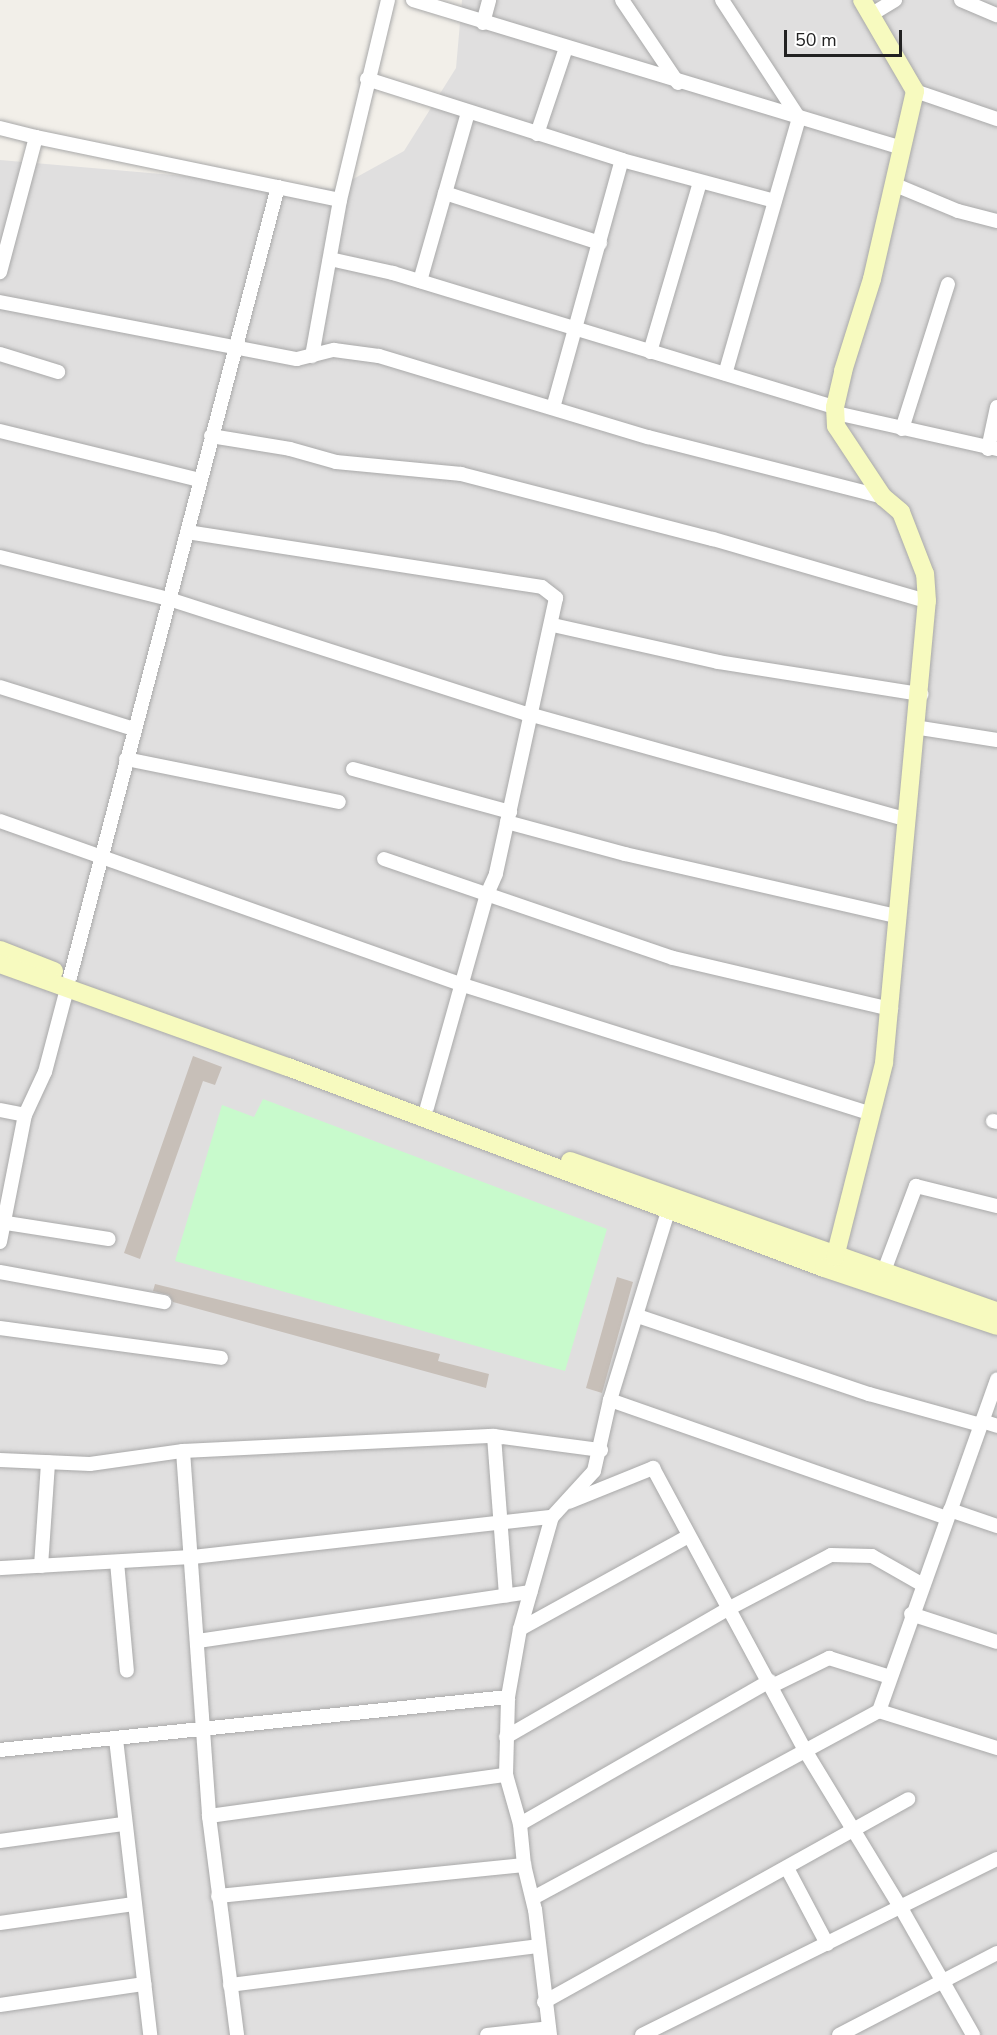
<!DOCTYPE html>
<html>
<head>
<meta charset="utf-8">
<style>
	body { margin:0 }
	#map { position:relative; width:997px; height:2035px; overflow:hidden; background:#f2efe9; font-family:"Nunito Sans",sans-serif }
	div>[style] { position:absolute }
	.residential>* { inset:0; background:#e0dfdf }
	.park>* { inset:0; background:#c8facc }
	.building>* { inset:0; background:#c7bfb8 }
	.roads { filter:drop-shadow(0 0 2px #a9a9a9) drop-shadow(0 0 2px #a9a9a9) }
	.street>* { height:14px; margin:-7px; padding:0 7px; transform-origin:7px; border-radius:7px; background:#fff }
	.secondary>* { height:18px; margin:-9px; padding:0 9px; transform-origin:9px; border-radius:9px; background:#f7fabf }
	span { translate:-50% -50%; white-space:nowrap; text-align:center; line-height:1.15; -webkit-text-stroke:5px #fff; paint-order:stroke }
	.scale { position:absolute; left:784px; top:30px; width:118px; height:27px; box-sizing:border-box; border:3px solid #222; border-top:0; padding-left:8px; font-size:18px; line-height:21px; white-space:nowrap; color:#222; -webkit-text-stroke:4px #fff; paint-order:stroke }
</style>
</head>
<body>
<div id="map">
	<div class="residential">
		<i style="clip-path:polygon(462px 0,997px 0,997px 2035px,0 2035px,0 160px,335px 189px,404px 151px,456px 68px)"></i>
	</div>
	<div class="park">
		<i style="clip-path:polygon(263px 1099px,607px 1229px,565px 1371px,175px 1261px,222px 1105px,254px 1117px)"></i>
	</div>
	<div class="building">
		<i style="clip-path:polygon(193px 1056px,222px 1067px,215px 1085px,203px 1081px,140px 1259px,124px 1253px)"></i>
		<i style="clip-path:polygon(617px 1277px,633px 1282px,602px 1393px,586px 1388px)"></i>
		<i style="clip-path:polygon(155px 1284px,440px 1354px,438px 1361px,489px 1374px,486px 1388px,173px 1302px,169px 1295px,153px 1291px)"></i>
	</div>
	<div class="roads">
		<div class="street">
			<i style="left:413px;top:0;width:511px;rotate:16.84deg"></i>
			<i style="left:622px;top:0;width:100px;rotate:56deg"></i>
			<i style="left:722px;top:0;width:141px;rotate:56.9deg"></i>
			<i style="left:799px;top:118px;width:266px;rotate:106.1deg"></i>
			<i style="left:961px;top:0;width:39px;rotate:23deg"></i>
			<i style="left:872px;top:14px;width:27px;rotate:-31deg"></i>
			<i style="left:483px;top:23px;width:24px;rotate:-75deg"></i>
			<i style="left:367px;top:79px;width:268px;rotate:17.6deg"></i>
			<i style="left:622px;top:160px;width:158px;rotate:15deg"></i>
			<i style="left:915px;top:91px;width:87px;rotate:18.9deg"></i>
			<i style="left:0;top:128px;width:37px;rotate:14deg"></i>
			<i style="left:36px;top:137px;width:140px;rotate:104.9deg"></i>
			<i style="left:537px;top:134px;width:91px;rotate:-71.4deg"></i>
			<i style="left:36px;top:137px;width:310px;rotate:11.7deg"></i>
			<i style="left:893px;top:184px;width:70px;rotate:22.6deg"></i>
			<i style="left:958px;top:211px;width:40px;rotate:14.4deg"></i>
			<i style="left:445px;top:193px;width:163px;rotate:17.9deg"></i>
			<i style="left:330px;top:259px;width:65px;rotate:12.5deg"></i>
			<i style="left:393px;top:273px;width:462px;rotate:16.9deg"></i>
			<i style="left:420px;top:281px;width:175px;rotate:-74.1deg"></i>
			<i style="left:0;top:302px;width:302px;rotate:10.9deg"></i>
			<i style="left:297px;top:359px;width:38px;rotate:-14deg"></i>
			<i style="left:334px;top:350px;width:45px;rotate:7.6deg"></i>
			<i style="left:379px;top:356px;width:281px;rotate:16.8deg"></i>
			<i style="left:648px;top:437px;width:243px;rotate:14.3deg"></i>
			<i style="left:650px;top:352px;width:177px;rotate:-73.6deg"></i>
			<i style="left:0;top:354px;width:61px;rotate:17.2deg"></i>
			<i style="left:312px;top:356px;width:158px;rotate:-79.8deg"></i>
			<i style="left:340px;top:200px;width:206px;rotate:-76.5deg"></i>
			<i style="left:553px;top:408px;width:257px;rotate:-74.5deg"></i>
			<i style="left:836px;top:413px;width:165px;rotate:12.6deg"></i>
			<i style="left:902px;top:429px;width:152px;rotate:-72.4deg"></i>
			<i style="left:0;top:431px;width:206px;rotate:13.8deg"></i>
			<i style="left:211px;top:436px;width:80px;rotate:9.3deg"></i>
			<i style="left:290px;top:449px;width:48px;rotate:15.8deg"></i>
			<i style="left:336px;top:462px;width:126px;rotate:5.5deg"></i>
			<i style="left:461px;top:474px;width:260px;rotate:14.5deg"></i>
			<i style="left:713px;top:539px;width:223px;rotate:16.2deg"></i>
			<i style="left:988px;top:449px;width:43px;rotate:-77.9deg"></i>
			<i style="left:187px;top:532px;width:359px;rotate:8.8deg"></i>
			<i style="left:542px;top:587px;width:18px;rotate:38deg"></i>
			<i style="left:556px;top:598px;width:282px;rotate:102.3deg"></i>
			<i style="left:496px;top:874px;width:22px;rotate:114deg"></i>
			<i style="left:487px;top:894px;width:222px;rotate:105.7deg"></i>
			<i style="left:0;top:557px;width:177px;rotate:14deg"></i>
			<i style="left:172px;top:600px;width:371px;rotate:17.8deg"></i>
			<i style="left:525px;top:713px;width:397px;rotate:15.6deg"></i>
			<i style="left:553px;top:625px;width:169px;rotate:12.6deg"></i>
			<i style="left:718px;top:662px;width:206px;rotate:9deg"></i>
			<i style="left:0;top:687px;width:140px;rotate:17.4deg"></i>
			<i style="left:914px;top:727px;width:84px;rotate:8.9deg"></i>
			<i style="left:126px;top:759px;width:217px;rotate:11.4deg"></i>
			<i style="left:353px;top:769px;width:163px;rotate:15.3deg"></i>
			<i style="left:0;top:821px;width:491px;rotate:19.5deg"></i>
			<i style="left:463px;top:985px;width:428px;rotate:17.5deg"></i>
			<i style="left:507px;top:822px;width:122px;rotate:15.2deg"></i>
			<i style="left:625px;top:854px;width:277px;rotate:12.9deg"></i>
			<i style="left:384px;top:859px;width:305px;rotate:18.9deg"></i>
			<i style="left:673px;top:958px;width:224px;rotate:13.2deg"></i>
			<i style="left:70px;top:977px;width:817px;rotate:-75.25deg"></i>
			<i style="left:0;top:1110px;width:25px;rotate:11deg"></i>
			<i style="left:993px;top:1121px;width:4px;rotate:14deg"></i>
			<i style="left:0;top:1222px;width:110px;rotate:8.9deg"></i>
			<i style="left:0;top:1242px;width:129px;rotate:-78.9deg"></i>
			<i style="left:25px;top:1115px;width:47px;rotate:-65.1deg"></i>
			<i style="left:45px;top:1072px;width:86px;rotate:-75.2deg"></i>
			<i style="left:884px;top:1271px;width:91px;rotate:-69.4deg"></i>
			<i style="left:916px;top:1186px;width:83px;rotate:13.9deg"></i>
			<i style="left:0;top:1272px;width:167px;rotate:10.4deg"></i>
			<i style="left:638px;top:1316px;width:244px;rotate:18.7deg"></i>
			<i style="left:869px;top:1394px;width:116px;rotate:15.5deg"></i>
			<i style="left:0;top:1328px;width:223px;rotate:7.7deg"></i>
			<i style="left:610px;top:1400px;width:357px;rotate:19.3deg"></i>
			<i style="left:982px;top:1421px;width:16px;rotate:18deg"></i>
			<i style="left:494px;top:1436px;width:160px;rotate:85.7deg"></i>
			<i style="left:183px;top:1451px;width:366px;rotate:85.9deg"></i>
			<i style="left:209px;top:1816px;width:221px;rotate:82.7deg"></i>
			<i style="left:0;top:1460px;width:90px;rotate:2.5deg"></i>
			<i style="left:90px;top:1464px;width:94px;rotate:-8deg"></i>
			<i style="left:183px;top:1451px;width:311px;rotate:-2.8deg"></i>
			<i style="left:494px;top:1436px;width:108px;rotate:7.5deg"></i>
			<i style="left:569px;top:1502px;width:91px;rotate:-22deg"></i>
			<i style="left:653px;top:1468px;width:323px;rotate:61.7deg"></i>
			<i style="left:806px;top:1752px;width:183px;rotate:58.7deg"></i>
			<i style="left:901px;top:1908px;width:146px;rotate:60.4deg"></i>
			<i style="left:950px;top:1510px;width:50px;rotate:18.8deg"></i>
			<i style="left:117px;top:1562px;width:109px;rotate:84.8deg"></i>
			<i style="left:41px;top:1566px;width:104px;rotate:-86.1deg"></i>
			<i style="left:0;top:1568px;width:193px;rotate:-3.3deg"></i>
			<i style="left:193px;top:1557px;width:361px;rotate:-6.4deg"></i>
			<i style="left:911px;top:1614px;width:90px;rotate:18deg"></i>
			<i style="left:520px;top:1629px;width:191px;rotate:-28.9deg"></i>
			<i style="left:198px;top:1641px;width:336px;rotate:-8.4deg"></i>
			<i style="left:772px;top:1686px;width:64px;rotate:-26.2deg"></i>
			<i style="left:829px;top:1658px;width:64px;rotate:17.3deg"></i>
			<i style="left:879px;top:1711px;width:124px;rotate:17.4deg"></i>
			<i style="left:506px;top:1737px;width:256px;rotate:-30deg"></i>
			<i style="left:728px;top:1609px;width:116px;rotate:-27.7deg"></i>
			<i style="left:831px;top:1555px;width:41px;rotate:1.4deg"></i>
			<i style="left:872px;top:1556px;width:59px;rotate:29.6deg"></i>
			<i style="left:116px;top:1739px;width:298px;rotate:83.4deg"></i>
			<i style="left:0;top:1750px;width:511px;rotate:-5.96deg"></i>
			<i style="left:209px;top:1816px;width:300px;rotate:-7.9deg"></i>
			<i style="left:520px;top:1824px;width:288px;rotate:-29.8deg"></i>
			<i style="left:0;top:1841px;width:124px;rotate:-7.9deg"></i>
			<i style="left:787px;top:1868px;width:86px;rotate:62.2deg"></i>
			<i style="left:218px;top:1896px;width:308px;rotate:-5.8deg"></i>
			<i style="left:533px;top:1898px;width:393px;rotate:-28.4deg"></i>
			<i style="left:879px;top:1711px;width:352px;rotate:-70.4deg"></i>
			<i style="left:0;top:1923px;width:135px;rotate:-8.1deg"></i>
			<i style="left:230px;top:1985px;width:311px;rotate:-7.2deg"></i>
			<i style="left:544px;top:2002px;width:417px;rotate:-29.1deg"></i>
			<i style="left:0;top:2005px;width:146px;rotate:-8.3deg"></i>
			<i style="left:487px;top:2035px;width:62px;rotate:-6.4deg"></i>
			<i style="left:550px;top:2035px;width:126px;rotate:-96.8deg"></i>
			<i style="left:535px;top:1910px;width:46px;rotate:-103.7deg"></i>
			<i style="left:524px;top:1865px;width:41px;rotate:-95.6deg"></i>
			<i style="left:520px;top:1824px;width:51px;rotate:-105.9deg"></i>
			<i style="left:506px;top:1775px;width:78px;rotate:-88.5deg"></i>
			<i style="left:508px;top:1697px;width:69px;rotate:-80deg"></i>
			<i style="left:520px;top:1629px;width:116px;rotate:-74.1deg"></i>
			<i style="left:552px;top:1517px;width:62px;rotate:-47.6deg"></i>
			<i style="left:594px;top:1471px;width:73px;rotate:-77.3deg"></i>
			<i style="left:610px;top:1400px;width:197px;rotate:-72.9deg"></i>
			<i style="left:642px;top:2035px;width:396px;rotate:-26.4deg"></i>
			<i style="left:839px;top:2035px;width:178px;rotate:-27.4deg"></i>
		</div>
		<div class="secondary">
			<i style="left:0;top:950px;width:58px;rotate:21.3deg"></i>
			<i style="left:0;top:964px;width:306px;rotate:19.7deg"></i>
			<i style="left:288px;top:1067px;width:572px;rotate:20.56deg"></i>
			<i style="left:824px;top:1268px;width:182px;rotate:18.5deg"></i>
			<i style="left:570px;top:1161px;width:453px;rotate:19.4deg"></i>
			<i style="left:835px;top:1257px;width:200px;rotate:-75.8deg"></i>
			<i style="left:884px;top:1063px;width:464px;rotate:-84.7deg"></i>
			<i style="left:927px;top:601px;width:27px;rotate:-94deg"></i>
			<i style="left:925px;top:574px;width:66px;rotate:-111.2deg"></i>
			<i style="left:901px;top:512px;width:23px;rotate:-140deg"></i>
			<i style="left:883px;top:497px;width:85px;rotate:-123.5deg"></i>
			<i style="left:836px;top:426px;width:19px;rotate:-93deg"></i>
			<i style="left:835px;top:407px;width:37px;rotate:-77deg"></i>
			<i style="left:843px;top:371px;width:96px;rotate:-72.5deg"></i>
			<i style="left:872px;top:279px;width:193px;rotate:-77.1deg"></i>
			<i style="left:915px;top:91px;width:105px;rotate:-120.2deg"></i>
		</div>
	</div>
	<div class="scale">50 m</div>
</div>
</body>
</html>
